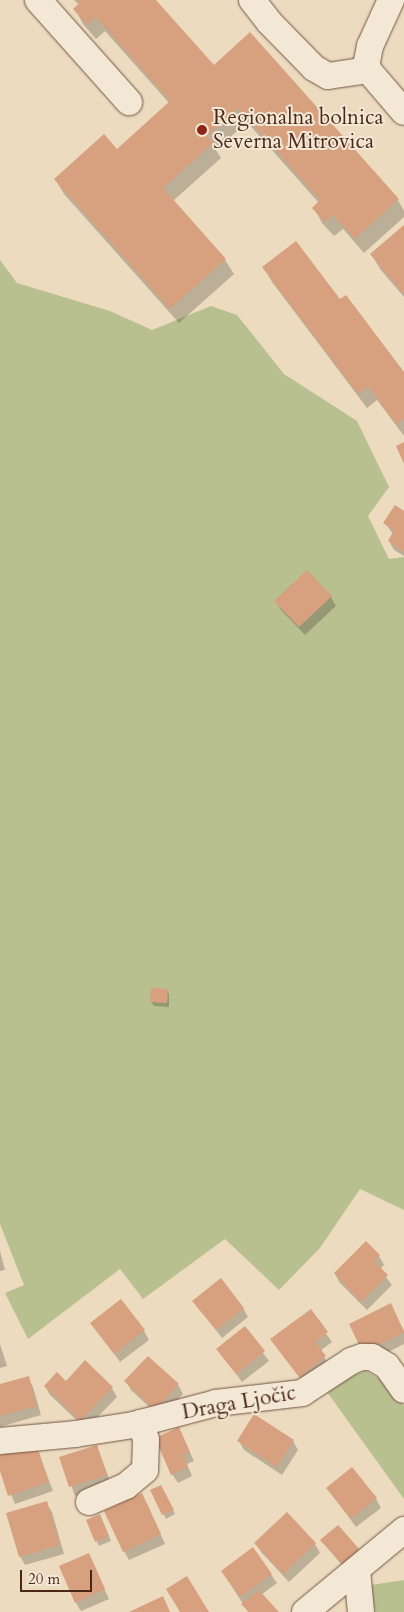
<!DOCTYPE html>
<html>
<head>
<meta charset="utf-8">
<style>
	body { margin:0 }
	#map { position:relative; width:404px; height:1612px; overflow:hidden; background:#ecdbbf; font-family:Cardo,serif }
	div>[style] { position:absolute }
	.green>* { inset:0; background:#b9c090 }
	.shadow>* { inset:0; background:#0003 }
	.building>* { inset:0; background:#d7a07f }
	.roads { filter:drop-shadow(0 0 1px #725542) drop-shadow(0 0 1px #725542) }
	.minor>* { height:26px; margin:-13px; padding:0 13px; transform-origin:13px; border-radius:13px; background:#f3e8d5 }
	.dots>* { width:14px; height:14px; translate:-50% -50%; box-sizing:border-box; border:2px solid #f3e8d5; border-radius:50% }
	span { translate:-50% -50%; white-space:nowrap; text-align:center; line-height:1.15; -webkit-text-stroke:4px #f3e8d5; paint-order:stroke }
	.poi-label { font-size:21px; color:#4a2818 }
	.left { translate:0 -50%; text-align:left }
	.street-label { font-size:21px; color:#4a2818 }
	.scale { position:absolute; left:20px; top:1570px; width:72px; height:22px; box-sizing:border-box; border:2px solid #4a2818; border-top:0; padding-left:6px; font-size:15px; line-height:18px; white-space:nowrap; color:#4a2818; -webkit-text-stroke:4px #f3e8d5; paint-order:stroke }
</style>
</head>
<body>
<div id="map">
	<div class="green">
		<i style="clip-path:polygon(0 260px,17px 283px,110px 311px,152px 330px,211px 306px,237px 315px,284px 374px,357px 421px,389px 487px,368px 516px,389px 559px,404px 557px,404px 1210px,360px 1189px,320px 1248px,279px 1290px,225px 1239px,143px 1299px,120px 1269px,28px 1339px,5px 1293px,24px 1285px,0 1224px)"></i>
		<i style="clip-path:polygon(366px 1371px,387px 1383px,404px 1406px,404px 1499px,327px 1392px,351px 1376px)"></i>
		<i style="clip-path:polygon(404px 1580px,404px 1612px,375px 1612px,371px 1585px)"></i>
	</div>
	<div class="shadow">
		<i style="clip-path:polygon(74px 0,154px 0,214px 67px,250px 34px,398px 200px,404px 211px,404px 217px,364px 253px,343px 229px,334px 236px,322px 223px,314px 208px,319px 203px,247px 122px,216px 150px,221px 158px,173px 201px,225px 260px,234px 274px,179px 323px,64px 194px,55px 179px,117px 150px,169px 103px,105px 31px,96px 39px,83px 24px,75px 9px,79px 5px)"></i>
		<i style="clip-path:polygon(404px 227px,404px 297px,380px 269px,372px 255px)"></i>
		<i style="clip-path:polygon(264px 267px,340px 301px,404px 374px,404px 436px,377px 400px,367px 408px,272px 282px)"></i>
		<i style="clip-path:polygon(404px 512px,404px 556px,394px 550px,389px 541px,393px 534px,385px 523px)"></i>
		<i style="clip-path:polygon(331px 597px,336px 606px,305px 635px,281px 610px,276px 601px)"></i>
		<i style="clip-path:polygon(167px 990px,169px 994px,169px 1007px,154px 1006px,151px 1002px)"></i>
		<i style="clip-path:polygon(0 1251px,5px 1270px,0 1271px)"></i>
		<i style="clip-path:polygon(379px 1256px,384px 1265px,380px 1269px,392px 1285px,367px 1310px,340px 1283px,335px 1274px)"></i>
		<i style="clip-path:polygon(194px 1301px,243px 1308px,248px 1317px,222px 1338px)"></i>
		<i style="clip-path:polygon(390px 1304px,404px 1331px,404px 1344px,370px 1361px)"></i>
		<i style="clip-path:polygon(310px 1311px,332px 1342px,320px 1351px,330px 1366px,305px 1385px,272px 1340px)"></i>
		<i style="clip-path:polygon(92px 1323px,144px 1331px,149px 1340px,120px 1362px)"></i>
		<i style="clip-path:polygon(244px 1327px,269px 1361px,242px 1382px,218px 1349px)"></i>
		<i style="clip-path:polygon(0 1344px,7px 1366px,0 1368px)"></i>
		<i style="clip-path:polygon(28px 1378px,33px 1387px,41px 1415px,0 1427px,0 1385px)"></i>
		<i style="clip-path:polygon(126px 1381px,178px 1385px,183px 1394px,161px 1418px,131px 1390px)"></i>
		<i style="clip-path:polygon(66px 1382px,112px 1388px,117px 1397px,86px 1429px,50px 1395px,45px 1386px)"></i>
		<i style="clip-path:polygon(183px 1437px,194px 1461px,187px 1464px,192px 1476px,178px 1483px,172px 1474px)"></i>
		<i style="clip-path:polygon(239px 1441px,293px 1441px,298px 1450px,282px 1475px,244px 1450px)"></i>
		<i style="clip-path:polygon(35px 1444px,53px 1491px,15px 1504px,0 1467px,0 1456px)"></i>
		<i style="clip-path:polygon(97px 1446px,111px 1484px,75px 1496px,61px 1458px)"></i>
		<i style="clip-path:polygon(161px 1486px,175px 1514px,166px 1519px,152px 1491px)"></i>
		<i style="clip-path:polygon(327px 1488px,376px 1499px,381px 1508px,356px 1527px)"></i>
		<i style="clip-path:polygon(46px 1503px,52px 1512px,64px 1554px,25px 1565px,20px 1556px)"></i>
		<i style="clip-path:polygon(147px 1504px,165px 1544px,129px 1560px,124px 1551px)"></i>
		<i style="clip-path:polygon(287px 1514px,315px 1544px,320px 1553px,289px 1582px,261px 1552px,256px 1543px)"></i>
		<i style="clip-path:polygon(102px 1520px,111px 1541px,99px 1546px,87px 1521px)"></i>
		<i style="clip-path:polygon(337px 1527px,349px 1574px,321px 1540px)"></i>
		<i style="clip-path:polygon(253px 1549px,277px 1583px,261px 1595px,278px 1612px,248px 1612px,222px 1571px)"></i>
		<i style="clip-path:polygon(93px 1564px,109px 1599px,81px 1611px,76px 1603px)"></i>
	</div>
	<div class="building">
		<i style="clip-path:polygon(77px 0,156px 0,214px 65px,250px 32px,399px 199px,355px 239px,333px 215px,325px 222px,312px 208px,320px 200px,238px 108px,207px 136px,213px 143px,163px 188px,226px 259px,170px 309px,54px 179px,104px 134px,117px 149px,170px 101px,96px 17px,87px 25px,73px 9px,80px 3px)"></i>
		<i style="clip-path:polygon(404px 225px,404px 294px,370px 254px)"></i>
		<i style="clip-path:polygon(296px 241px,340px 299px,346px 295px,404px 372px,404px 419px,396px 424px,368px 386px,358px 394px,262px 267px)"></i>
		<i style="clip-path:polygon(404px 442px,404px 464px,396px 446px)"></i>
		<i style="clip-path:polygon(395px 505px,404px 511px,404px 552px,388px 541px,394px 530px,383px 523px)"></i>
		<i style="clip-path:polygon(307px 570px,332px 596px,299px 627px,274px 601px)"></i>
		<i style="clip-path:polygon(151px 988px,168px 989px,167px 1003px,150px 1002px)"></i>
		<i style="clip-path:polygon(366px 1241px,380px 1255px,374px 1261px,388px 1275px,361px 1302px,334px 1273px)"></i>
		<i style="clip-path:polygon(221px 1278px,244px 1308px,216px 1330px,192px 1301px)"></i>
		<i style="clip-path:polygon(121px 1299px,145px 1330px,114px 1354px,90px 1323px)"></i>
		<i style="clip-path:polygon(391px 1303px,404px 1332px,363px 1353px,349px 1324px)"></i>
		<i style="clip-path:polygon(311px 1309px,328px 1332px,315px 1342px,326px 1356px,299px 1377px,270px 1339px)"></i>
		<i style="clip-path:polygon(245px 1326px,265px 1351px,236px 1374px,216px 1349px)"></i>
		<i style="clip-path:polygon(148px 1356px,179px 1384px,155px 1410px,124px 1381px)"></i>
		<i style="clip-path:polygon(85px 1360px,113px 1387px,80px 1421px,44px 1386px,57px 1372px,66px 1381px)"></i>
		<i style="clip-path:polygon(29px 1376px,37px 1406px,0 1416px,0 1384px)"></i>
		<i style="clip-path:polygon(254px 1414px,294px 1440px,277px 1467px,237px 1441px)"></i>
		<i style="clip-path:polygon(179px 1427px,190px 1452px,183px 1455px,188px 1467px,171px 1475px,155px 1438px)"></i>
		<i style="clip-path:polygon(36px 1443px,49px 1482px,8px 1496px,0 1471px,0 1455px)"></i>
		<i style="clip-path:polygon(97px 1445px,107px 1475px,69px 1487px,59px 1457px)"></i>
		<i style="clip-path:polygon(352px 1467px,377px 1498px,351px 1519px,326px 1488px)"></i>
		<i style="clip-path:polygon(161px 1485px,174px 1510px,162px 1515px,150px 1490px)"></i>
		<i style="clip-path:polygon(142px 1493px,161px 1534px,123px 1552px,104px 1511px)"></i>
		<i style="clip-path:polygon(47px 1501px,60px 1545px,19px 1557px,6px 1513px)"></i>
		<i style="clip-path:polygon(287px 1512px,316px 1543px,283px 1574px,254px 1543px)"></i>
		<i style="clip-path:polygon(100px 1514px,109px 1536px,95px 1542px,86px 1520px)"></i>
		<i style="clip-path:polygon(338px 1525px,361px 1551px,343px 1565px,320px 1540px)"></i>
		<i style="clip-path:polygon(253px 1547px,272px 1574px,240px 1597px,221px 1571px)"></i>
		<i style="clip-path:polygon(89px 1553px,105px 1589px,75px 1603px,59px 1566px)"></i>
		<i style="clip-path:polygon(187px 1576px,209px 1612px,180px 1612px,166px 1589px)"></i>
		<i style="clip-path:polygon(259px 1590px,279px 1612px,249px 1612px,241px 1604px)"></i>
		<i style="clip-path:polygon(163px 1596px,170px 1612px,129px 1612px)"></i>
	</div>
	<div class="roads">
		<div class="minor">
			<i style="left:38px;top:0;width:137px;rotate:48.3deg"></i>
			<i style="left:252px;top:0;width:28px;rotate:52deg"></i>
			<i style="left:269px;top:22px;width:64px;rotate:45.6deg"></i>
			<i style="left:314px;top:68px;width:16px;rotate:30deg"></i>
			<i style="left:328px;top:76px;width:40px;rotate:-8.5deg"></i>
			<i style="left:391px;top:0;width:51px;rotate:114.5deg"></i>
			<i style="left:370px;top:46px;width:16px;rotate:101deg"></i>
			<i style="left:367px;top:62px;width:8px;rotate:83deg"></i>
			<i style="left:368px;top:70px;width:55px;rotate:49.4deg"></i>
			<i style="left:0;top:1441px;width:75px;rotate:-5.3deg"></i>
			<i style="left:75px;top:1434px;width:59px;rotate:-8.8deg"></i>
			<i style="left:133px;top:1425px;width:86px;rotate:-14.8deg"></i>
			<i style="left:216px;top:1403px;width:87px;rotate:-6.6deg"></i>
			<i style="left:302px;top:1393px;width:59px;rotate:-33.1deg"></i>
			<i style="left:351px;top:1361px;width:12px;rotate:-20deg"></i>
			<i style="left:362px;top:1357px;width:10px"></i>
			<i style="left:372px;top:1357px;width:17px;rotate:31deg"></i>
			<i style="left:387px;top:1366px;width:29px;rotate:55deg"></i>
			<i style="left:89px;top:1502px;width:40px;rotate:-23.4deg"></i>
			<i style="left:126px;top:1486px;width:25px;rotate:-40deg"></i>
			<i style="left:145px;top:1470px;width:30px;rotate:-88deg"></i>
			<i style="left:146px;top:1440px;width:18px;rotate:-106deg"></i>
			<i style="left:357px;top:1570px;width:42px;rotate:84.6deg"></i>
			<i style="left:305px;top:1612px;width:129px;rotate:-39.6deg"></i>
		</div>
	</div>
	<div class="dots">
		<i style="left:202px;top:130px;background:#8f2418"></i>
	</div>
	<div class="poi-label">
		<span class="left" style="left:213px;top:130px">Regionalna bolnica<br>Severna Mitrovica</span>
	</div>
	<div class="street-label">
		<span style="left:239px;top:1403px;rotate:-10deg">Draga Ljočic</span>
	</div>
	<div class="scale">20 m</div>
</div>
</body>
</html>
